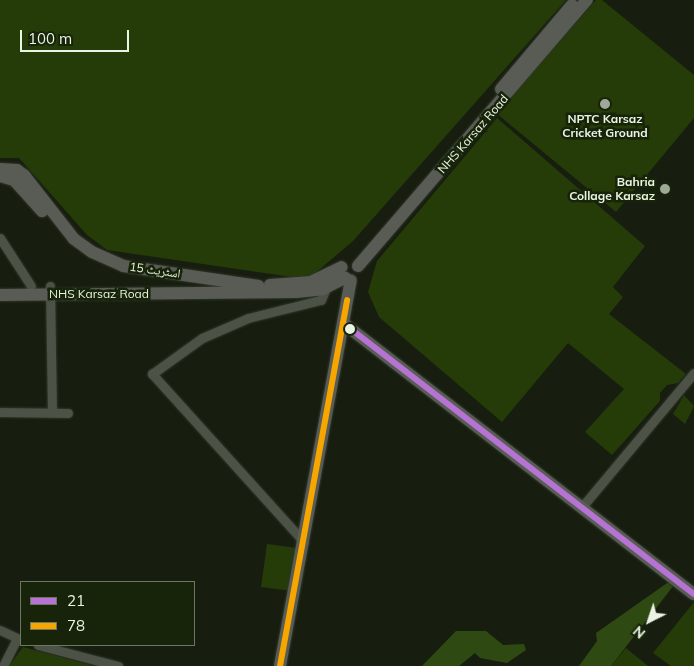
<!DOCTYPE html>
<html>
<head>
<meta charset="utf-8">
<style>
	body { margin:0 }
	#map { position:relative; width:694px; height:666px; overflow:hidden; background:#171e0f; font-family:Mulish,"Noto Naskh Arabic",sans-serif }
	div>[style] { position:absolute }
	.green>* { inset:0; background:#253c08 }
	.forest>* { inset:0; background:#2f4912 }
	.roads { filter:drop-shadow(0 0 1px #30362c) drop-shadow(0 0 1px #30362c) }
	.street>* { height:9px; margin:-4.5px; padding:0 4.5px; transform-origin:4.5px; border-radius:4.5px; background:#4c5246 }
	.secondary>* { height:12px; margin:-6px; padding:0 6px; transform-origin:6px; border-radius:6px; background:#585c55 }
	.bus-1>* { height:6px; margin:-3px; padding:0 3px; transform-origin:3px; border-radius:3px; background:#b673d3 }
	.bus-2>* { height:6px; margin:-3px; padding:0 3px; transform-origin:3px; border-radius:3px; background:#f7a600 }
	.dots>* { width:14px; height:14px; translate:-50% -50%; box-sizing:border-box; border:2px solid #172409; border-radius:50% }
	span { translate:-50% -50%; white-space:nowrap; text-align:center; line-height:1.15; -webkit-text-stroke:5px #172409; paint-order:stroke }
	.poi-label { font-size:12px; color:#eaf4e3; font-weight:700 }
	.right { translate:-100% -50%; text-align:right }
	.street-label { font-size:12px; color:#eaf4e3 }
	.legend { position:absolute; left:20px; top:581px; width:175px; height:65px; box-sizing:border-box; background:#172409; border:1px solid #6b7760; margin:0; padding:6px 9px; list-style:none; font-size:15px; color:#eaf4e3 }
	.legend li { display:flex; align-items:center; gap:10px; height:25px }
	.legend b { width:25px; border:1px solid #6b7760 }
	.north { position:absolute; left:624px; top:596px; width:50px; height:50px; -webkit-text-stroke:4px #172409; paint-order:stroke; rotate:221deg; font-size:14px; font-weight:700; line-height:20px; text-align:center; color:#eaf4e3 }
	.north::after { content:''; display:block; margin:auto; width:18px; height:22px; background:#eaf4e3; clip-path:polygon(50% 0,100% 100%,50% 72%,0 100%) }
	.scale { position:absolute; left:20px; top:30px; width:109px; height:22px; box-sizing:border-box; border:2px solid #eaf4e3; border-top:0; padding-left:6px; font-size:15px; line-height:18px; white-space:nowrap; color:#eaf4e3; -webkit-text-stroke:4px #172409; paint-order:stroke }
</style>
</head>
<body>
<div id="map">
	<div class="green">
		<i style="clip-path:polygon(0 0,566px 0,353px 241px,313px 275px,292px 277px,107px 250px,87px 235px,19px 158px,0 158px)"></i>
		<i style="clip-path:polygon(596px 0,602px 0,694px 75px,694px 118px,616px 212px,496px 113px)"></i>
		<i style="clip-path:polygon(497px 118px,645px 246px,613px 287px,623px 297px,609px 314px,686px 374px,678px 383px,667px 385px,660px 393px,660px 401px,612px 455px,585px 432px,624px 389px,568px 343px,502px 422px,379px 317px,368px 292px,377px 261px)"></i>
		<i style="clip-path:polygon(684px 395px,694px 406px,685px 424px,673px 414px)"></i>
		<i style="clip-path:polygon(267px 544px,297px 548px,292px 591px,261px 587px)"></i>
		<i style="clip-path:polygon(694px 602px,694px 666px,671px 666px,653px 653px)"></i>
		<i style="clip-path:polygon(23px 647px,94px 666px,9px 666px)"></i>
		<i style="clip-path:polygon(626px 648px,648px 666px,611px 666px)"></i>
	</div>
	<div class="forest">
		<i style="clip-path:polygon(670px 581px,674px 585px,611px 666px,579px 666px,597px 641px,596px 633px)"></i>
		<i style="clip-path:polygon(456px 631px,486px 631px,503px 645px,524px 644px,526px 650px,507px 663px,480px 658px,475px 653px,459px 666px,417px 666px,422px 666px)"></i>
	</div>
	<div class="roads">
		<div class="street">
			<i style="left:0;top:238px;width:57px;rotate:57.1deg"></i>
			<i style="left:50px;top:286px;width:126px;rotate:89.1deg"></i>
			<i style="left:0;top:412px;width:68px;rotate:0.8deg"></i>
			<i style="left:581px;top:508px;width:176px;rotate:-50.1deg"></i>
			<i style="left:304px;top:542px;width:227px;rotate:-132.1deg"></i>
			<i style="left:152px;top:374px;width:62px;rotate:-35.8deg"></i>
			<i style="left:202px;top:338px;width:50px;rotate:-23.5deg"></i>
			<i style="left:248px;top:318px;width:75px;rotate:-13.9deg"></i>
			<i style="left:321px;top:300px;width:13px;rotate:-67deg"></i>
			<i style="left:0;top:630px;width:23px;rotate:25deg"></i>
			<i style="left:38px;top:645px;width:83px;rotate:14.7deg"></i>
			<i style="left:3px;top:666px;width:30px;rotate:-63deg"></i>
		</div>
		<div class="secondary">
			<i style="left:501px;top:89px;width:110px;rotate:-49.8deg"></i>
			<i style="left:0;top:169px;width:17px;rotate:3deg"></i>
			<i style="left:17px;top:170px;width:9px;rotate:36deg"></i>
			<i style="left:24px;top:175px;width:81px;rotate:52deg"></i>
			<i style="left:74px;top:239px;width:22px;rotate:36deg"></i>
			<i style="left:92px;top:252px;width:34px;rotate:24deg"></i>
			<i style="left:123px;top:266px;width:137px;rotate:8.4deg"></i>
			<i style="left:0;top:176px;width:15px;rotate:16deg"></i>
			<i style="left:14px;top:180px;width:42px;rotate:47.9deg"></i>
			<i style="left:358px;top:266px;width:351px;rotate:-49.3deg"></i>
			<i style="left:270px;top:285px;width:41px;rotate:-4.2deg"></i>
			<i style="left:311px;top:282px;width:34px;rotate:-26deg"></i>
			<i style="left:0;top:295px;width:296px;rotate:-0.6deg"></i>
			<i style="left:296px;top:292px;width:27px;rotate:-6deg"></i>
			<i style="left:323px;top:289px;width:25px;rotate:-27deg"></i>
			<i style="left:343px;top:323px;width:443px;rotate:37.7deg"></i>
			<i style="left:280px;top:666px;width:392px;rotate:-79.6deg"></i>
		</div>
	</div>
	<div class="bus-1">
		<i style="left:343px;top:323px;width:443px;rotate:37.7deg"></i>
	</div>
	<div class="bus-2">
		<i style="left:280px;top:666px;width:372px;rotate:-79.6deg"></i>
	</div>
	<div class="dots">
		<i style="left:605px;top:104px;background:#a0a999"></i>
		<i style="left:665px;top:189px;background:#a0a999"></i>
		<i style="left:350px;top:329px;background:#eaf4e3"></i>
	</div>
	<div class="poi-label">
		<span style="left:605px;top:126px">NPTC Karsaz<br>Cricket Ground</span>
		<span class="right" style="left:655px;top:189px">Bahria<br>Collage Karsaz</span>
	</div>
	<div class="street-label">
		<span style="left:473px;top:134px;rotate:-49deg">NHS Karsaz Road</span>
		<span style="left:155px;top:270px;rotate:8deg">اسٹریٹ 15</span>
		<span style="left:99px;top:294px">NHS Karsaz Road</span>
	</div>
	<ul class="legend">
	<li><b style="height:6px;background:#b673d3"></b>21</li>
	<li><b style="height:6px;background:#f7a600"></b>78</li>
	</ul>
	<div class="north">N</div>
	<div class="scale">100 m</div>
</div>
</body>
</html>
